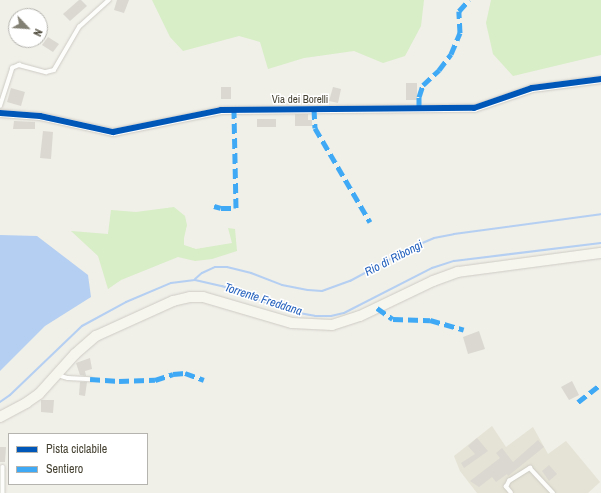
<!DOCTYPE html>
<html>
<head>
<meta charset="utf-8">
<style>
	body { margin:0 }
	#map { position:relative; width:601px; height:493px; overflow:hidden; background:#f0efe8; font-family:"Archivo Narrow",sans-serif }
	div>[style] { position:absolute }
	.residential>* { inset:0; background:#e5e3d5 }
	.green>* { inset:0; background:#d7eec6 }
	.water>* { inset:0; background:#b4cff2 }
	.stream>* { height:2px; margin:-1px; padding:0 1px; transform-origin:1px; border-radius:1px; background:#b4cff2 }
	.building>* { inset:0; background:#dad8d1 }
	.roads { filter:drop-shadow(0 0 1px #cdcbc4) drop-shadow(0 0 1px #cdcbc4) }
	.lane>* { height:3.5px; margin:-1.75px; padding:0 1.75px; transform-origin:1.75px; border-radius:1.75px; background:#fdfdfc }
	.street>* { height:7px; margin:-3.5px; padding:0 3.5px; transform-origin:3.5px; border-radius:3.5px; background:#fdfdfc }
	.secondary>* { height:10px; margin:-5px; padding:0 5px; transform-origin:5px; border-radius:5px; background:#f6f5ee }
	.quiet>* { height:5px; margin-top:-2.5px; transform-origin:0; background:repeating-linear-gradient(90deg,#3fa9f5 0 10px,transparent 0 15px) }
	.cycleway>* { height:6px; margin:-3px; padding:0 3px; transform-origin:3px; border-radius:3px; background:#0057b8 }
	span { translate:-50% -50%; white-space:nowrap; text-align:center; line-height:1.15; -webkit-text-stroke:3px #fff; paint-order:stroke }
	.street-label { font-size:11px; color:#474334 }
	.water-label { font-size:12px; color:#2360bd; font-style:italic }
	.legend { position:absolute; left:8px; top:433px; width:140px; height:52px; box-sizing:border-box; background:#fff; border:1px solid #b5b4ae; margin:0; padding:5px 7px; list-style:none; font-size:12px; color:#474334 }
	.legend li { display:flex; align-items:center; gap:8px; height:20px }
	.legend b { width:20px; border:1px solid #b5b4ae }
	.north { position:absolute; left:8px; top:8px; width:40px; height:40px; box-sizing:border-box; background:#fff; border:1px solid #b5b4ae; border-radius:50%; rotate:115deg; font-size:11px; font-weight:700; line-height:16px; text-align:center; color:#474334 }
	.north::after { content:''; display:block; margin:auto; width:14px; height:18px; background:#827f73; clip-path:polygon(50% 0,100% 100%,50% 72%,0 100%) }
</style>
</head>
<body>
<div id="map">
	<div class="residential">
		<i style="clip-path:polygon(492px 426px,506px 447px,533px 427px,548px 454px,566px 441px,600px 482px,588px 493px,477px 493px,460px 471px,454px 456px)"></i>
	</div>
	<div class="green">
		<i style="clip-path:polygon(152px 0,424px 0,421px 26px,405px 56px,383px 63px,354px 51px,304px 58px,268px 69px,260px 42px,239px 36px,183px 51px,170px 37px)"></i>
		<i style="clip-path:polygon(491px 0,601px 0,601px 55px,513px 76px,493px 54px,486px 23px)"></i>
		<i style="clip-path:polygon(174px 207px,185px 216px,187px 225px,184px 238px,184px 245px,196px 249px,232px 243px,228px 228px,235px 229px,237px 251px,212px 259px,195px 261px,178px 257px,121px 280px,108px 289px,98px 256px,71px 231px,108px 234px,111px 210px,136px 212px)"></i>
	</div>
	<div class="water">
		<i style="clip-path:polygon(0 235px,37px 236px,88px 275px,91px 297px,45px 326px,0 371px)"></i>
	</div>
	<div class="stream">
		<i style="left:195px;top:279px;width:9px;rotate:-41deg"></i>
		<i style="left:202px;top:273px;width:14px;rotate:-25deg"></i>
		<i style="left:215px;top:267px;width:12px"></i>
		<i style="left:227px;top:267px;width:25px;rotate:14deg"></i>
		<i style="left:251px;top:273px;width:33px;rotate:21deg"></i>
		<i style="left:282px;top:285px;width:26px;rotate:11deg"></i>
		<i style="left:308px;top:290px;width:14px;rotate:4deg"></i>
		<i style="left:322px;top:291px;width:30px;rotate:-20deg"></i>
		<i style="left:350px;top:281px;width:72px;rotate:-28.4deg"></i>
		<i style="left:413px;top:247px;width:23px;rotate:-23deg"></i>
		<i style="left:434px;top:238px;width:20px;rotate:-11deg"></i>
		<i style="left:454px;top:234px;width:148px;rotate:-7.7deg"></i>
		<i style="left:0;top:402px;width:12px;rotate:-35deg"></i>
		<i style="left:10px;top:395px;width:100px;rotate:-43.8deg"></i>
		<i style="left:82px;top:326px;width:50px;rotate:-28.6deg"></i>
		<i style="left:126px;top:302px;width:49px;rotate:-22.9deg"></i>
		<i style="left:171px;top:283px;width:24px;rotate:-7deg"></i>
		<i style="left:195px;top:280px;width:28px;rotate:13deg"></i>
		<i style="left:222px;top:286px;width:71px;rotate:20.7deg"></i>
		<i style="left:288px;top:311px;width:27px;rotate:10deg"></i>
		<i style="left:315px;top:316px;width:16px"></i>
		<i style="left:331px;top:316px;width:13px;rotate:-13deg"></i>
		<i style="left:344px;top:313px;width:99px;rotate:-27.1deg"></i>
		<i style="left:432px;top:268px;width:23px;rotate:-18deg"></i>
		<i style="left:454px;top:261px;width:148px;rotate:-7deg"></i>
	</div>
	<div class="building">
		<i style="clip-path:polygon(79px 0,81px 0,87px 6px,70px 21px,63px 14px)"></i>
		<i style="clip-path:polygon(117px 0,129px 0,124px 13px,114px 10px)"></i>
		<i style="clip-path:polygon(48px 37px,59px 44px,53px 52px,42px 45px)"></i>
		<i style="clip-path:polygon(406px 83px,417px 83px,417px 100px,406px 100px)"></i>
		<i style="clip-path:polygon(221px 87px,231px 87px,231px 99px,221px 99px)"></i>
		<i style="clip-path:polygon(333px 87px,341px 89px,338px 103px,329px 101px)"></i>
		<i style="clip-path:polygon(11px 88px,25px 92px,21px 106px,7px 102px)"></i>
		<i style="clip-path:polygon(295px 114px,308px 114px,308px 120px,312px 120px,312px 126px,295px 126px)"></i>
		<i style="clip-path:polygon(257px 119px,276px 119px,276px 127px,257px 127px)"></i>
		<i style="clip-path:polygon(14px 121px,35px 122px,35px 129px,13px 129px)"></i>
		<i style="clip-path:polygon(43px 131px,53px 132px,51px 159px,40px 158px)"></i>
		<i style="clip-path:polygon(479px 331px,485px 349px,468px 354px,463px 337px)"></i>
		<i style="clip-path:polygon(90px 358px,92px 369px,85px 371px,86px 376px,80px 375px,76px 363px)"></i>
		<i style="clip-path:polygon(572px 381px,579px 395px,569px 400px,561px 387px)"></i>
		<i style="clip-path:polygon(80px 382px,87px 382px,85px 396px,79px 395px)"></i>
		<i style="clip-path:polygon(41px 400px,54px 400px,53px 413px,41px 412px)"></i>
		<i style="clip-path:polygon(477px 438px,488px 451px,464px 468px,461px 463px,475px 454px,468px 446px)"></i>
		<i style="clip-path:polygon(538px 440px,544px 447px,508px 476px,507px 474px,496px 482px,492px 477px,479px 487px,470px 481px,500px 458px,496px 453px,502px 448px,513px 462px)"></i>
		<i style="clip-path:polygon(0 447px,6px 447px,5px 462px,0 462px)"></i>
		<i style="clip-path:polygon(549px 465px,557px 474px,549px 481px,542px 471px)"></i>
	</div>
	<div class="roads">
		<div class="lane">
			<i style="left:0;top:106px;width:40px;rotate:-72deg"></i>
			<i style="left:12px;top:68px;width:8px;rotate:-23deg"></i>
			<i style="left:19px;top:65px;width:28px;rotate:15deg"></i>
			<i style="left:46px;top:72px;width:8px;rotate:-14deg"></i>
			<i style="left:54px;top:70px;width:50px;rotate:-59.8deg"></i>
			<i style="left:79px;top:27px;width:40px;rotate:-42deg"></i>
			<i style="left:58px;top:375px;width:10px;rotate:17deg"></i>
			<i style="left:68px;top:378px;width:22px;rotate:3deg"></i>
			<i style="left:3px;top:467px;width:26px;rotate:90deg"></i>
			<i style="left:511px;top:493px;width:8px;rotate:-130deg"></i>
			<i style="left:506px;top:487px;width:7px;rotate:-63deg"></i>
			<i style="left:509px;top:481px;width:25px;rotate:-32deg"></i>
			<i style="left:530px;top:468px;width:34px;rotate:47deg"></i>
		</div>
		<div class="street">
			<i style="left:0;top:113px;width:40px;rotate:4.3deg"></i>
			<i style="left:40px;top:116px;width:75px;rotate:12.4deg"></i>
			<i style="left:113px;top:132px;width:110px;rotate:-11.5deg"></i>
			<i style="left:221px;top:110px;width:253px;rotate:-0.5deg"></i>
			<i style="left:474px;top:108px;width:61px;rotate:-19deg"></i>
			<i style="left:532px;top:88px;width:70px;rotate:-7.4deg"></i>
		</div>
		<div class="secondary">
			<i style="left:0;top:417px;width:30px;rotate:-28deg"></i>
			<i style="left:26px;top:403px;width:16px;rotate:-35deg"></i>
			<i style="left:39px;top:394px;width:54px;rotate:-48deg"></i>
			<i style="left:75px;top:354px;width:28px;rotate:-41deg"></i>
			<i style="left:96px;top:336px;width:85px;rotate:-24.4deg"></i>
			<i style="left:173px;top:301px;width:17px;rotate:-13deg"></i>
			<i style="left:190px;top:297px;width:13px"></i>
			<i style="left:203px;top:297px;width:93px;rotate:16.3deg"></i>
			<i style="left:292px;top:323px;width:40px;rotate:2.9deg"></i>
			<i style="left:332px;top:325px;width:29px;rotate:-18deg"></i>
			<i style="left:360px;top:316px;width:81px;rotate:-25.6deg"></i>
			<i style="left:433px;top:281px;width:27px;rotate:-20deg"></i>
			<i style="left:458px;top:272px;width:144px;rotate:-7.6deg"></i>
		</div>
	</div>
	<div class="quiet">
		<i style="left:419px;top:108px;width:11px;rotate:-90deg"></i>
		<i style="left:419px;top:97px;width:13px;rotate:-72deg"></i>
		<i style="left:423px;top:85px;width:22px;rotate:-43deg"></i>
		<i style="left:439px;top:70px;width:20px;rotate:-53deg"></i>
		<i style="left:451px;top:54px;width:23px;rotate:-67deg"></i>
		<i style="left:460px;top:33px;width:22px;rotate:-93deg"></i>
		<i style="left:459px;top:11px;width:15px;rotate:-48deg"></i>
		<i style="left:314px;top:109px;width:19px;rotate:87deg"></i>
		<i style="left:315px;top:128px;width:109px;rotate:59.7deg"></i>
		<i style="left:214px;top:206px;width:7px;rotate:16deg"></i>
		<i style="left:221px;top:208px;width:15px"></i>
		<i style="left:236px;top:208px;width:98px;rotate:-91.2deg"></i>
		<i style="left:377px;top:308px;width:19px;rotate:35deg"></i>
		<i style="left:393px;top:319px;width:37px;rotate:2deg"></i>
		<i style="left:430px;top:320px;width:35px;rotate:16deg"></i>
		<i style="left:90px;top:379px;width:29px;rotate:4deg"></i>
		<i style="left:119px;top:381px;width:36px;rotate:-2deg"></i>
		<i style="left:155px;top:380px;width:19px;rotate:-18deg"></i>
		<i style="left:173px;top:374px;width:12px;rotate:-5deg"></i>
		<i style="left:185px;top:373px;width:20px;rotate:20deg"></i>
		<i style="left:578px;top:402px;width:29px;rotate:-38deg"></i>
	</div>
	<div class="cycleway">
		<i style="left:0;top:113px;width:40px;rotate:4.3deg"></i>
		<i style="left:40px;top:116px;width:75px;rotate:12.4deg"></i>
		<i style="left:113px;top:132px;width:110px;rotate:-11.5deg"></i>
		<i style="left:221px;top:110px;width:253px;rotate:-0.5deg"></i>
		<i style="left:474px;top:108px;width:61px;rotate:-19deg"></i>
		<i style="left:532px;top:88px;width:70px;rotate:-7.4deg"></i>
	</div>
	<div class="street-label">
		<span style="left:300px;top:99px">Via dei Borelli</span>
	</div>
	<div class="water-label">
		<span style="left:394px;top:259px;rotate:-27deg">Rio di Ribongi</span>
		<span style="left:263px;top:300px;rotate:18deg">Torrente Freddana</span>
	</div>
	<ul class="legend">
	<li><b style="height:5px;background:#0057b8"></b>Pista ciclabile</li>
	<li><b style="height:5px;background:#3fa9f5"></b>Sentiero</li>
	</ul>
	<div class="north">N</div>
</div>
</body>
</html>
